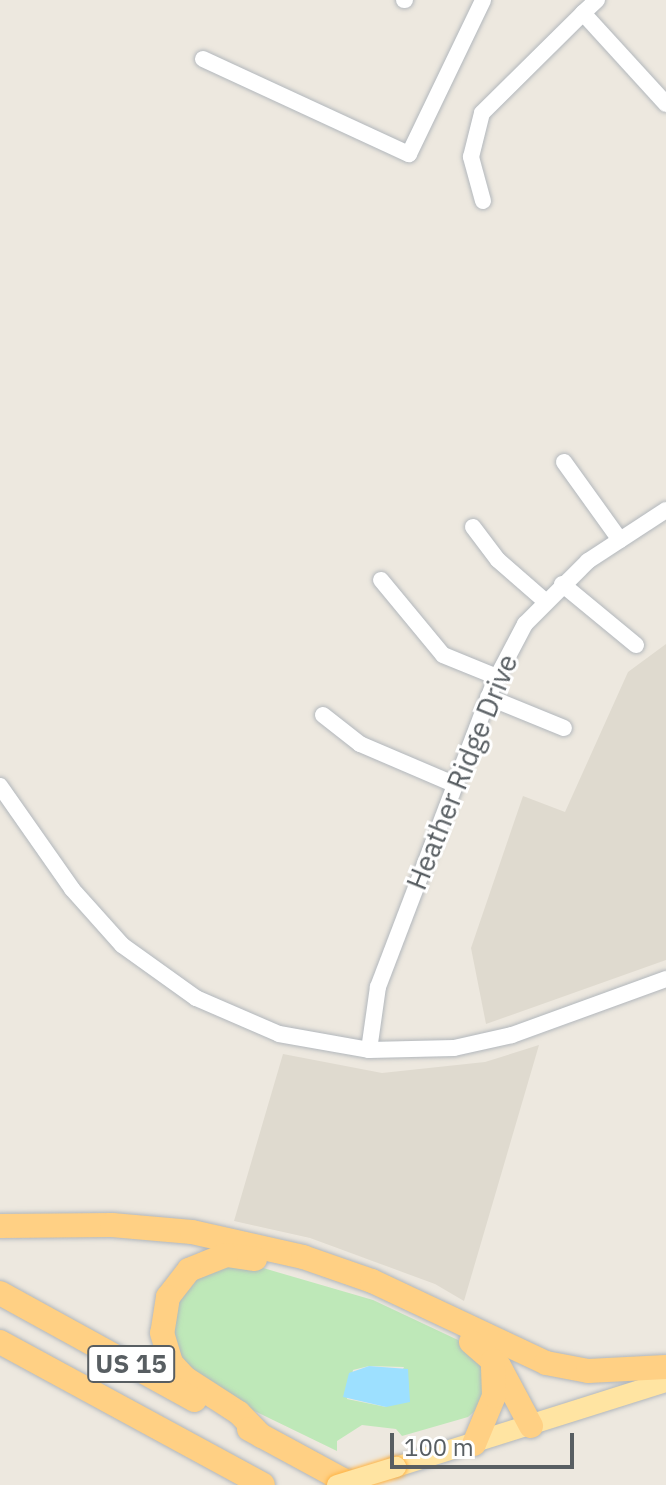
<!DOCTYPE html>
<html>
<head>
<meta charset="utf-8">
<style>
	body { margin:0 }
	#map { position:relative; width:666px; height:1485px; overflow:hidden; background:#ede8df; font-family:"IBM Plex Sans",sans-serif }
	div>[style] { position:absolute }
	.education>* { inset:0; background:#dfdacf }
	.green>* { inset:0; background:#bee8b8 }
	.water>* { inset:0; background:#9de0ff }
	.roads { filter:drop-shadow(0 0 2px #b2b7bc) drop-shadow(0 0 2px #b2b7bc) }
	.minor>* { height:16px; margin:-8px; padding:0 8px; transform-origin:8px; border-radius:8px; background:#fff }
	.major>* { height:20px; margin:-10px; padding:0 10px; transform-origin:10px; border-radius:10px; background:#ffe4a2 }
	.highway>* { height:24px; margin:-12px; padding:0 12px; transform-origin:12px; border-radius:12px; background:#ffd084 }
	.bridges { filter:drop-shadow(0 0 2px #ffb446) drop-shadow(0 0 2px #ffb446) }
	.major-bridge>* { height:20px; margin:-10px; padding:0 10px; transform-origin:10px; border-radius:10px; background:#ffe4a2 }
	span { translate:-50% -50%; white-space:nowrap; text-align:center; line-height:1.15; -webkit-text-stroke:6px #fff; paint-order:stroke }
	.shield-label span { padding:2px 6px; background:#fff; border:2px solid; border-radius:6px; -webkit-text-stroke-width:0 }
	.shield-label { font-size:26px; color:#585e62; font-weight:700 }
	.street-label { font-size:28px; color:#585e62 }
	.scale { position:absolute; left:390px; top:1433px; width:184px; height:36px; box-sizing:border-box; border:4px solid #585e62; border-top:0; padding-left:10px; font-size:24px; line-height:28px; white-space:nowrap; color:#585e62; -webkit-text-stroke:6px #fff; paint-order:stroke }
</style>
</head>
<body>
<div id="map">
	<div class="education">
		<i style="clip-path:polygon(666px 644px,666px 960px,486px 1024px,471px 948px,523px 796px,565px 812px,628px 672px)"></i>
		<i style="clip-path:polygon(539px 1045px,464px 1301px,435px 1284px,310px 1238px,234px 1221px,283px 1054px,382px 1073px,485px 1062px)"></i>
	</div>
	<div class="green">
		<i style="clip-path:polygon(evenodd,239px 1261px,373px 1300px,458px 1340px,482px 1360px,484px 1403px,468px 1417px,402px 1436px,396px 1429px,362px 1425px,337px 1441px,337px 1451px,236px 1402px,176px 1359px,171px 1300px,188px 1277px,239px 1261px,369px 1366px,404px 1367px,386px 1407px,347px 1399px,353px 1370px,369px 1366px)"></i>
	</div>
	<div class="water">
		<i style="clip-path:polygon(369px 1366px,408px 1369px,410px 1402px,386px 1407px,343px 1397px,349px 1373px)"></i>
	</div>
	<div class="roads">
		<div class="minor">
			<i style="left:404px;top:0;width:1px"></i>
			<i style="left:597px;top:0;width:19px;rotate:137deg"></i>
			<i style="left:583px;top:13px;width:123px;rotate:47.6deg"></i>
			<i style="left:203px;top:59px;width:227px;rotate:24.8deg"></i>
			<i style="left:409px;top:154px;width:171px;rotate:-64.3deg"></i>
			<i style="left:483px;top:201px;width:46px;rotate:-105.3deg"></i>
			<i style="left:471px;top:157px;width:45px;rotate:-76deg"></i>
			<i style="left:482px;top:113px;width:142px;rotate:-44.7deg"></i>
			<i style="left:564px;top:462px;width:96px;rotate:54.3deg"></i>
			<i style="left:473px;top:527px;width:41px;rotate:52.9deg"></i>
			<i style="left:498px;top:560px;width:62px;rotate:41.1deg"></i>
			<i style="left:381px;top:580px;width:97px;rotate:50.4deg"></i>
			<i style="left:443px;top:655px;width:58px;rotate:22.2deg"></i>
			<i style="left:562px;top:584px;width:96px;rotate:39.5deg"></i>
			<i style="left:488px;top:697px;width:82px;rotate:22.2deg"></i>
			<i style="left:323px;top:715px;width:47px;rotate:38.1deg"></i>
			<i style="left:360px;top:744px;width:102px;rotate:23.1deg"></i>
			<i style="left:0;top:786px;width:126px;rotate:55deg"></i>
			<i style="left:72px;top:889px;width:75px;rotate:48.2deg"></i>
			<i style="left:122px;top:945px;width:91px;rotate:35.6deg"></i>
			<i style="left:196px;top:998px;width:90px;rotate:23.4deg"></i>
			<i style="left:279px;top:1034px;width:91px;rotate:10.1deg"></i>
			<i style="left:369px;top:1050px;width:85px;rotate:-1.3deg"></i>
			<i style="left:454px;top:1048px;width:59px;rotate:-12.6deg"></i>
			<i style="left:512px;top:1035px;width:164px;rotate:-20deg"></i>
			<i style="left:369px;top:1050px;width:64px;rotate:-81.9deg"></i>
			<i style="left:378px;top:987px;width:325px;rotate:-69.1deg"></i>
			<i style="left:494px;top:683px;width:67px;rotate:-62.3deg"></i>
			<i style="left:525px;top:624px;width:89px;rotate:-45deg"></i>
			<i style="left:588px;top:561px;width:93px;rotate:-33.2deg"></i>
		</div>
		<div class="major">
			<i style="left:396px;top:1467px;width:283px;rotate:-17.5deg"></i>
		</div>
		<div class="highway">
			<i style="left:0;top:1226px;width:112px;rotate:-0.5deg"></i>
			<i style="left:112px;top:1225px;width:80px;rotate:5deg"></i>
			<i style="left:192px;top:1232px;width:114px;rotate:12.7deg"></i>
			<i style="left:303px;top:1257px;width:73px;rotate:19.2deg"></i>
			<i style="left:372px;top:1281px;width:192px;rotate:25.2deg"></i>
			<i style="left:546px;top:1363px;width:43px;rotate:10.8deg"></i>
			<i style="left:588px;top:1371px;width:78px;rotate:-2.9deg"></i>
			<i style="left:255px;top:1259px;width:29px;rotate:-172deg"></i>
			<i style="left:226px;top:1255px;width:40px;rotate:158deg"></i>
			<i style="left:189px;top:1270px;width:34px;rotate:128deg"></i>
			<i style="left:168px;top:1297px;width:36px;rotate:99deg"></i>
			<i style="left:162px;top:1333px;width:31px;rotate:73deg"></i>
			<i style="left:171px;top:1363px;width:21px;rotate:47deg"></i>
			<i style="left:185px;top:1378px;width:64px;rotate:32.9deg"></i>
			<i style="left:239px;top:1413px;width:32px;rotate:46deg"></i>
			<i style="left:0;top:1293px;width:222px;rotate:28.8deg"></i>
			<i style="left:0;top:1342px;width:299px;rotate:28.5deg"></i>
			<i style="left:471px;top:1342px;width:37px;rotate:41deg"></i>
			<i style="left:499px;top:1366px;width:68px;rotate:61.9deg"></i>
			<i style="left:249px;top:1429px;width:117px;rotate:28.5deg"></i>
			<i style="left:474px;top:1444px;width:52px;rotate:-67.4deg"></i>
			<i style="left:494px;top:1396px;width:35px;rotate:-92deg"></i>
		</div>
	</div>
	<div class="bridges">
		<div class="major-bridge">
			<i style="left:337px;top:1485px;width:62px;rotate:-17deg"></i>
		</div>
	</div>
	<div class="shield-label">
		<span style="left:131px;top:1364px">US 15</span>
	</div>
	<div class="street-label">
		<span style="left:462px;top:772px;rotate:-68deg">Heather Ridge Drive</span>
	</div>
	<div class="scale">100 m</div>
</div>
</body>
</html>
